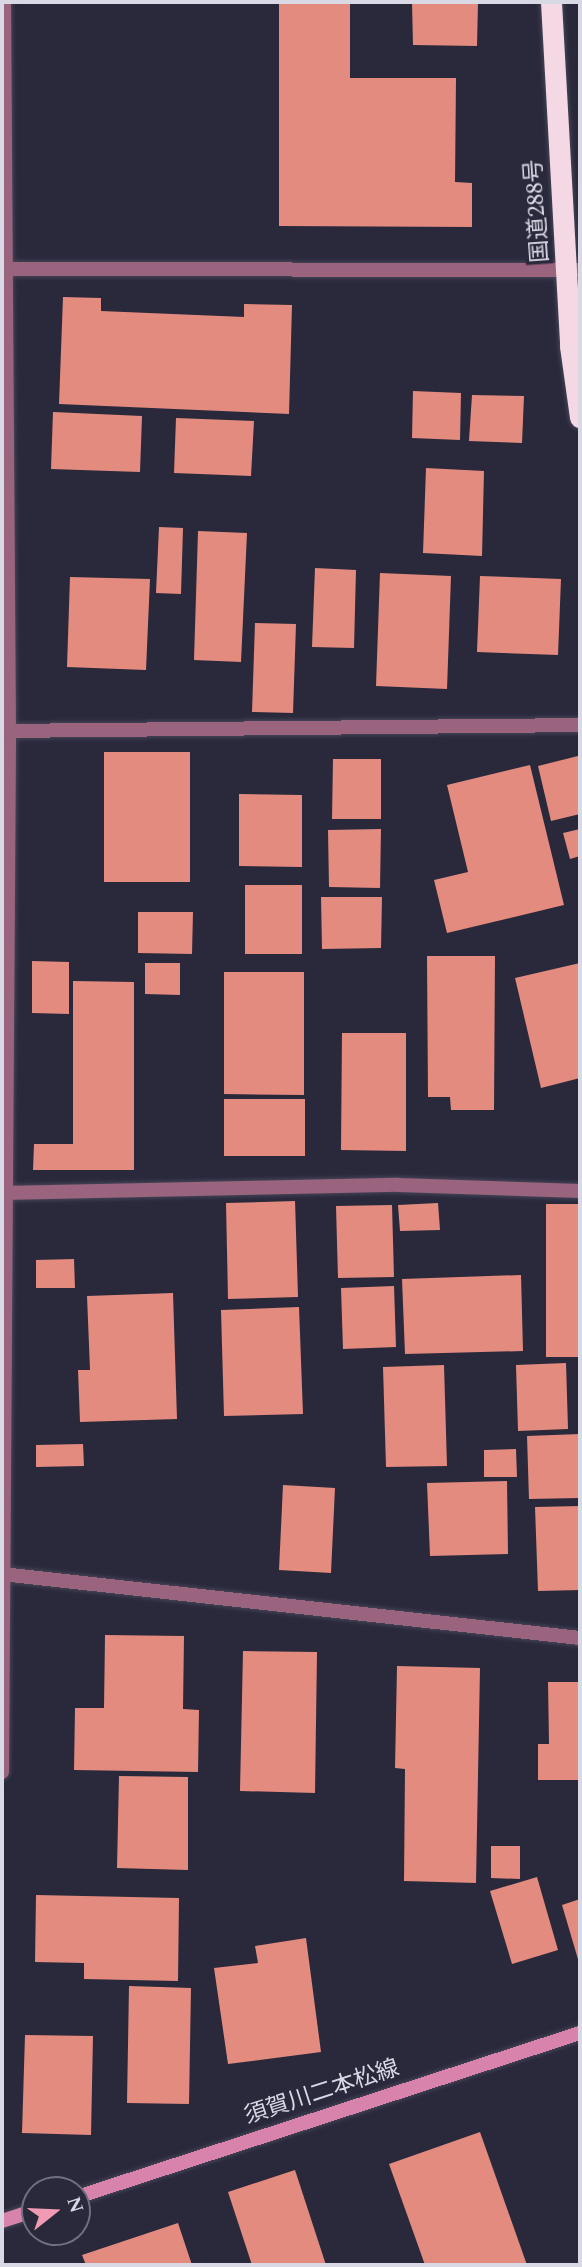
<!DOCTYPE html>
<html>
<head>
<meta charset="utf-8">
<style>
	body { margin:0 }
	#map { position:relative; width:582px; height:2267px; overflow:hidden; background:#2a293c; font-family:Spectral,"Noto Sans JP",serif }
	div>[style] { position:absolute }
	.building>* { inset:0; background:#e38b7f }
	.roads { filter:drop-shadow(0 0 2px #464557) drop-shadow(0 0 2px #464557) }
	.street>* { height:14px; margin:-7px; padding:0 7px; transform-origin:7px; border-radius:7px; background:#9a647e }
	.secondary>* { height:14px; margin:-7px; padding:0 7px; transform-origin:7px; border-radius:7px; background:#d883ac }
	.highway>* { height:21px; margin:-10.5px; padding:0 10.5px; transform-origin:10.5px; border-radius:10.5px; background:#f4d9e5 }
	span { translate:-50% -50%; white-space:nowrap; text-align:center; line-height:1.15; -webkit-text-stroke:7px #2a293c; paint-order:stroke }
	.street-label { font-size:23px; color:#d9d9e6 }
	.frame { position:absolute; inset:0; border:4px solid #d9d9e6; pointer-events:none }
	.north { position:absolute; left:21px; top:2176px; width:70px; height:70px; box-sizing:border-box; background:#2a293c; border:2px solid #706f80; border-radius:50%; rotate:72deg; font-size:19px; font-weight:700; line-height:28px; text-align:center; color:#d9d9e6 }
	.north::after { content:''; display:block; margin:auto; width:24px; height:32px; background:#f19ab4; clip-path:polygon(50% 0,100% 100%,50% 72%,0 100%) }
</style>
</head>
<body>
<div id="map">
	<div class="building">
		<i style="clip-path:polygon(279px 2px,350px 2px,350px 78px,456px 78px,455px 182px,472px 183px,472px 227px,279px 226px)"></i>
		<i style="clip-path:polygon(412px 2px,478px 2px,477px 46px,413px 45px)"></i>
		<i style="clip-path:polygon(63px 297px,101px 298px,101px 311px,244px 317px,244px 304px,292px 305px,289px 414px,59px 404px)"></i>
		<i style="clip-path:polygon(413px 391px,461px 393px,460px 440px,412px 438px)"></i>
		<i style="clip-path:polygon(472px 395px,524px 396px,522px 443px,469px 441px)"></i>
		<i style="clip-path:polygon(53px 412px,142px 416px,140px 472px,51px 469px)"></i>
		<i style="clip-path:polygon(176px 418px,254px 421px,251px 476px,174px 473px)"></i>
		<i style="clip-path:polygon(426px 468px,484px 471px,482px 556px,423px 553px)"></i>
		<i style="clip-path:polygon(159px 527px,183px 528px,181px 594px,156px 593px)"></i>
		<i style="clip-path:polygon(198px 531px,247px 533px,241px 662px,194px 660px)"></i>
		<i style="clip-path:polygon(315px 568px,356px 570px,354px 648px,312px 647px)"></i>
		<i style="clip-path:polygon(380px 573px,451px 576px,447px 689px,376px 686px)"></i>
		<i style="clip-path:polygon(480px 576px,561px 579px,558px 655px,477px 652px)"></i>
		<i style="clip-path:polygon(70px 577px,150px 579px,146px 670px,67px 667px)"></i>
		<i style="clip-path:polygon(255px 623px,296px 624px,293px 713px,252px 712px)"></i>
		<i style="clip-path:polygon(104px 752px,190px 752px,190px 882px,104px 882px)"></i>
		<i style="clip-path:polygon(578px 756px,580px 814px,551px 821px,538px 766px)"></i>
		<i style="clip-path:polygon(333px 759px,381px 759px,381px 819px,332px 819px)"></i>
		<i style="clip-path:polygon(530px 765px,564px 905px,447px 933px,434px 880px,468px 872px,447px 785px)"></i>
		<i style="clip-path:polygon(239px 794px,302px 795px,302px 867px,239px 866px)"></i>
		<i style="clip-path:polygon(381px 829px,380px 888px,329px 887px,328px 830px)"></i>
		<i style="clip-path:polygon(580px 829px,580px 856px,570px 859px,563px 833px)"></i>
		<i style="clip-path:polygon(245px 885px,302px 885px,302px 954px,245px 954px)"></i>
		<i style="clip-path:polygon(321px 897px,382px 897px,381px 948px,322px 949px)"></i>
		<i style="clip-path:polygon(138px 912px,193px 912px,192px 954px,138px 953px)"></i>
		<i style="clip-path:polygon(427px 956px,495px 956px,494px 1110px,451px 1110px,450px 1097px,428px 1097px)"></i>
		<i style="clip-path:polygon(32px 961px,69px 962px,69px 1014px,32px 1013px)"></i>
		<i style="clip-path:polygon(145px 963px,180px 963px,180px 995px,145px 994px)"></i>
		<i style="clip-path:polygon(580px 963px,580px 1078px,541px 1088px,515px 978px)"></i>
		<i style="clip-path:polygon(224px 972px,304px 972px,304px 1095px,224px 1094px)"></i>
		<i style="clip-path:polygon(73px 981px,134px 982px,134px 1170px,33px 1170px,34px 1144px,73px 1144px)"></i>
		<i style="clip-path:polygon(342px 1033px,406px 1033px,406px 1151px,341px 1150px)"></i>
		<i style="clip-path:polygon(224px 1099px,305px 1099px,305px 1156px,224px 1156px)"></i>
		<i style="clip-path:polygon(295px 1201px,298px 1297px,228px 1299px,226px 1203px)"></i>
		<i style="clip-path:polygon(438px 1203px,440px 1230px,400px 1231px,398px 1205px)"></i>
		<i style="clip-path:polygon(546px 1204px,580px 1204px,580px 1357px,546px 1357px)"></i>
		<i style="clip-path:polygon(392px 1205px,394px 1277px,338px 1278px,336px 1206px)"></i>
		<i style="clip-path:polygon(74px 1259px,75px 1288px,36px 1288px,36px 1260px)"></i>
		<i style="clip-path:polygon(521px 1275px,523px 1351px,405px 1354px,402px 1279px)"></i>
		<i style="clip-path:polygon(394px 1286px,396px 1347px,343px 1349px,341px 1288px)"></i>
		<i style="clip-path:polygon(173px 1293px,177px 1419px,80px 1422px,78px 1370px,90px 1370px,87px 1296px)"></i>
		<i style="clip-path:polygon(299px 1307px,303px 1414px,224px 1416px,221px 1310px)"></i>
		<i style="clip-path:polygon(566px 1363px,568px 1429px,518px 1431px,516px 1365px)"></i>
		<i style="clip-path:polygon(444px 1365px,447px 1466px,386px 1467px,383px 1367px)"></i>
		<i style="clip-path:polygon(580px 1434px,580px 1498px,529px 1499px,527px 1436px)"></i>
		<i style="clip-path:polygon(83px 1444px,84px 1466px,36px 1467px,36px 1445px)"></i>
		<i style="clip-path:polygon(516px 1449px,517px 1477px,484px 1477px,484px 1450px)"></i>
		<i style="clip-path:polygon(507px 1481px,508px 1554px,430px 1556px,427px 1483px)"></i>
		<i style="clip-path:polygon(283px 1485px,335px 1488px,331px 1573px,279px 1570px)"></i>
		<i style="clip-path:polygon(580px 1506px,580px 1590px,538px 1591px,535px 1507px)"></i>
		<i style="clip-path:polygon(105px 1635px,184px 1636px,183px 1709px,199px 1710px,198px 1772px,74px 1770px,75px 1708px,104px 1708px)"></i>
		<i style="clip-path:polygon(243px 1651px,317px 1652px,315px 1793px,240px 1791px)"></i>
		<i style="clip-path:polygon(397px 1666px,480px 1668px,476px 1883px,404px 1881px,405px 1769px,395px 1768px)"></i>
		<i style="clip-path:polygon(548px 1682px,580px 1682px,580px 1780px,538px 1780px,538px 1744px,549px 1744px)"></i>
		<i style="clip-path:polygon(119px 1776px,188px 1777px,188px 1870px,117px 1868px)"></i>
		<i style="clip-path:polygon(491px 1846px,520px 1846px,520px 1879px,491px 1878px)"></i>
		<i style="clip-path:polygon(537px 1877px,558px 1950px,512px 1964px,490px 1891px)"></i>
		<i style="clip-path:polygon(36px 1895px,179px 1898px,178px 1981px,84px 1979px,84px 1963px,35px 1962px)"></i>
		<i style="clip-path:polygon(580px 1899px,580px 1966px,562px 1905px)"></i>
		<i style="clip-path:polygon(306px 1938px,321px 2052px,228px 2064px,214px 1968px,258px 1963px,255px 1946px)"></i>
		<i style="clip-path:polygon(129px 1986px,191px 1988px,189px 2104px,127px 2103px)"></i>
		<i style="clip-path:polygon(25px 2035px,93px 2036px,91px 2135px,22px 2133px)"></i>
		<i style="clip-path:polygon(480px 2132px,527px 2265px,425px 2265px,389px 2164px)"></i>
		<i style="clip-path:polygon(295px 2170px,326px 2265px,252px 2265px,228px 2192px)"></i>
		<i style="clip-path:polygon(178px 2223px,192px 2265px,86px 2265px,82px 2255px)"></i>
	</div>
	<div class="roads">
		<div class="street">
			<i style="left:3px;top:269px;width:577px;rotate:0.1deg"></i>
			<i style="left:2px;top:731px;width:578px;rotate:-0.59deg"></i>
			<i style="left:2px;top:1193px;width:396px;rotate:-1.2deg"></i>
			<i style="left:398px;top:1185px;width:182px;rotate:1.9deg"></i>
			<i style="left:2px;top:1574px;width:582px;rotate:6.32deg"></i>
			<i style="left:2px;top:1772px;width:1041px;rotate:-89.61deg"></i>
			<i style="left:9px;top:731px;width:729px;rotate:-90.39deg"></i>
		</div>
		<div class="secondary">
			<i style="left:77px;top:2197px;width:529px;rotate:-18.06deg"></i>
			<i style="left:2px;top:2221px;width:35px;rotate:-18deg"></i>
		</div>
		<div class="highway">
			<i style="left:551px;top:2px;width:345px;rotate:86.8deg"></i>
			<i style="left:570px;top:346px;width:72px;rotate:82deg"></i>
		</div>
	</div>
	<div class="street-label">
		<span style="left:538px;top:211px;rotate:-94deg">国道288号</span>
		<span style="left:322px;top:2093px;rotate:-18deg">須賀川二本松線</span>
	</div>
	<div class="frame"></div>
	<div class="north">N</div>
</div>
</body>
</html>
